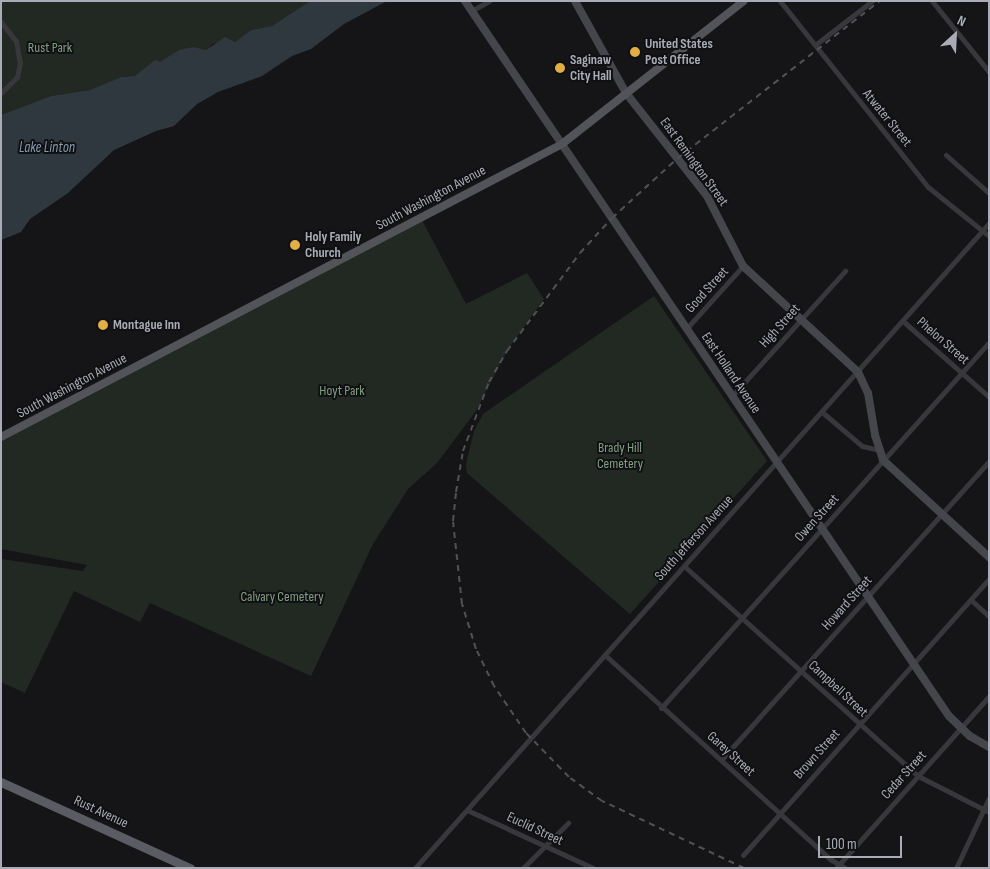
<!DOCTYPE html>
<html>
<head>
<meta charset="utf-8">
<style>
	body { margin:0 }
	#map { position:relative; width:990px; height:869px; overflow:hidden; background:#151517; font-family:"Sofia Sans Condensed",sans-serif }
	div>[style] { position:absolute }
	.green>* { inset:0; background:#222923 }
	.water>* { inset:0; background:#30383f }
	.minor>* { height:5px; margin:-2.5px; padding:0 2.5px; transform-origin:2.5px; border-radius:2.5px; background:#37373c }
	.secondary>* { height:8px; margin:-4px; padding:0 4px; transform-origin:4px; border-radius:4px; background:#45464b }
	.primary>* { height:8px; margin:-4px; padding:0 4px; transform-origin:4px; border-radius:4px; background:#53545a }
	.trunk>* { height:9px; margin:-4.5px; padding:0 4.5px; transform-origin:4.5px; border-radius:4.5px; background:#5b5c63 }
	.rail>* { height:2px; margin-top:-1px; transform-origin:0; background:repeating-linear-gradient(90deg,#505156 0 6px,transparent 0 11px) }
	.dots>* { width:14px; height:14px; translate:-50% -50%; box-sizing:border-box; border:2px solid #101012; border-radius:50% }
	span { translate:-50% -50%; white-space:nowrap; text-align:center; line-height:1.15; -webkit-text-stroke:4px #101012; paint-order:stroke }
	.poi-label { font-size:14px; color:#a9acb6; font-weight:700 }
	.left { translate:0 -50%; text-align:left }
	.park-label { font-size:14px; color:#819f84 }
	.street-label { font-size:14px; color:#a9acb6 }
	.water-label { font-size:15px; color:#8399ae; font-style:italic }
	.frame { position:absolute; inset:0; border:2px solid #a9acb6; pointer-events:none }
	.north { position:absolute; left:930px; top:10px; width:50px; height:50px; -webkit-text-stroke:4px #101012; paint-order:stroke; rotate:25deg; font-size:14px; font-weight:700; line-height:20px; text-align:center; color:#a9acb6 }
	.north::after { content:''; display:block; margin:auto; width:18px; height:22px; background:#a9acb6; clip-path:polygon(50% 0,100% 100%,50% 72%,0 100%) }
	.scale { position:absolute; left:818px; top:836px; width:84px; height:22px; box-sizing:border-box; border:2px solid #a9acb6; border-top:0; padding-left:6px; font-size:15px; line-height:18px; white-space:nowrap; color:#a9acb6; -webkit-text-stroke:4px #101012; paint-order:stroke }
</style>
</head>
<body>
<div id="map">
	<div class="green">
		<i style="clip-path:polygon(1px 1px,310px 1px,272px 26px,251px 30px,235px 42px,214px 43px,206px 50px,194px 47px,135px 76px,121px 77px,90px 90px,51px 96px,1px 115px)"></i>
		<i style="clip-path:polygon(421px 218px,466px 304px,527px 273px,544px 299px,507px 351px,476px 411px,437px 463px,408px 489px,373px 544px,311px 676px,150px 603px,140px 622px,74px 591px,25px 693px,1px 682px,1px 559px,83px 571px,87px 565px,1px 549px,1px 437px)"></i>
		<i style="clip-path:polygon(654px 296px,767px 461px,630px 614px,467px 473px,466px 464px,474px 431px,483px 414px)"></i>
	</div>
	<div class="water">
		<i style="clip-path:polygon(310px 1px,387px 1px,344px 24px,311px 49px,292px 56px,262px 76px,218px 92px,197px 104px,174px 126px,156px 131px,114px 150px,68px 193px,30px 219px,21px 232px,1px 240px,1px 115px,51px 96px,90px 90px,121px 77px,135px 76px,155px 60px,160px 62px,179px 50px,194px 47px,206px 50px,225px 37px,235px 42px,251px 30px,272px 26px)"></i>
	</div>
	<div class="minor">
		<i style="left:780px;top:1px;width:238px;rotate:51.5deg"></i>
		<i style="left:928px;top:187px;width:78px;rotate:38.8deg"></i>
		<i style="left:932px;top:1px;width:91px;rotate:51.2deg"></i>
		<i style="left:471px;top:11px;width:21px;rotate:-29deg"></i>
		<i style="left:1px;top:22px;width:24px;rotate:52deg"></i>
		<i style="left:16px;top:41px;width:22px;rotate:80deg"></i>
		<i style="left:20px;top:63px;width:14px;rotate:102deg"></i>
		<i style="left:17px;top:77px;width:23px;rotate:135deg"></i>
		<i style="left:815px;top:45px;width:72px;rotate:-37.7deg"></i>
		<i style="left:946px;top:155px;width:57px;rotate:41.5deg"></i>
		<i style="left:904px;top:322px;width:113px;rotate:41.4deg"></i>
		<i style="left:686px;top:329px;width:85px;rotate:-47.9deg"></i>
		<i style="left:732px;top:396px;width:169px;rotate:-47.9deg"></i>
		<i style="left:822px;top:412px;width:52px;rotate:40.4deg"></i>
		<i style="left:862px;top:446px;width:17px;rotate:13deg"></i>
		<i style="left:684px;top:566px;width:314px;rotate:41.9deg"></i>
		<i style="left:918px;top:776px;width:80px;rotate:26.9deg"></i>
		<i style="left:971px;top:600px;width:24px;rotate:42deg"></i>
		<i style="left:605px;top:655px;width:304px;rotate:42.2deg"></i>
		<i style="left:830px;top:859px;width:17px;rotate:31deg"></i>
		<i style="left:661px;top:708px;width:491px;rotate:-48.1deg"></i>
		<i style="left:721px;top:760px;width:402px;rotate:-48.1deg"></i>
		<i style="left:467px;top:810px;width:139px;rotate:24.7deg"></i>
		<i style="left:743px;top:855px;width:370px;rotate:-48.3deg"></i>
		<i style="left:415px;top:868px;width:863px;rotate:-48.33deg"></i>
		<i style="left:523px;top:868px;width:64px;rotate:-45deg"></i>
		<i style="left:836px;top:868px;width:230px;rotate:-48.3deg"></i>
		<i style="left:956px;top:868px;width:77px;rotate:-64.8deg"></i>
	</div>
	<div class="secondary">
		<i style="left:465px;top:1px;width:863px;rotate:55.91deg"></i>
		<i style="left:949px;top:716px;width:29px;rotate:44deg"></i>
		<i style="left:970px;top:736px;width:22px;rotate:30deg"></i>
		<i style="left:575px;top:1px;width:105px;rotate:61deg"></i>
		<i style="left:626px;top:93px;width:131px;rotate:51.8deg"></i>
		<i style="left:707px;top:196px;width:79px;rotate:62.8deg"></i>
		<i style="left:743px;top:266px;width:156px;rotate:42.7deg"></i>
		<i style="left:858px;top:372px;width:23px;rotate:65deg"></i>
		<i style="left:868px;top:393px;width:43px;rotate:80.5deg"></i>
		<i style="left:875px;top:435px;width:26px;rotate:72deg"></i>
		<i style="left:883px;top:460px;width:144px;rotate:42.5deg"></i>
	</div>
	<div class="primary">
		<i style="left:1px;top:437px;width:633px;rotate:-27.58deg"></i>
		<i style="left:562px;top:144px;width:231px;rotate:-38.2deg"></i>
	</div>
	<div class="trunk">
		<i style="left:1px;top:782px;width:208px;rotate:24.5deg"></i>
	</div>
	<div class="rail">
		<i style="left:744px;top:868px;width:157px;rotate:-154.7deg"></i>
		<i style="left:602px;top:801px;width:41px;rotate:-144deg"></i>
		<i style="left:569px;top:777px;width:62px;rotate:-134.3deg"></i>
		<i style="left:526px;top:733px;width:57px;rotate:-124.2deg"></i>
		<i style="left:494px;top:686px;width:41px;rotate:-115.9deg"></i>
		<i style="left:476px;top:649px;width:47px;rotate:-107.3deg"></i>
		<i style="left:462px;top:604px;width:83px;rotate:-96.2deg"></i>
		<i style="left:453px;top:521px;width:29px;rotate:-84deg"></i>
		<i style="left:456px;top:492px;width:42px;rotate:-80.3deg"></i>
		<i style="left:463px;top:451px;width:74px;rotate:-69.4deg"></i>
		<i style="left:489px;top:382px;width:36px;rotate:-60deg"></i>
		<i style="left:507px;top:351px;width:122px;rotate:-53.3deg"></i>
		<i style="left:580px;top:253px;width:47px;rotate:-47.6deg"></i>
		<i style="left:612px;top:218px;width:89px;rotate:-42.3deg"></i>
		<i style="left:678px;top:158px;width:256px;rotate:-37.9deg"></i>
	</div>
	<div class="dots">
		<i style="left:635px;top:52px;background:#e1af44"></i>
		<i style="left:560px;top:68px;background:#e1af44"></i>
		<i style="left:295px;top:245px;background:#e1af44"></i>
		<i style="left:103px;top:325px;background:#e1af44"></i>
	</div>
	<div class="poi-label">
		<span class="left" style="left:645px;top:52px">United States<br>Post Office</span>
		<span class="left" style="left:570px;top:68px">Saginaw<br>City Hall</span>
		<span class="left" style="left:305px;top:245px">Holy Family<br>Church</span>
		<span class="left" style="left:113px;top:325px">Montague Inn</span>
	</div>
	<div class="park-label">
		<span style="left:50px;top:48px">Rust Park</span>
		<span style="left:342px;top:391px">Hoyt Park</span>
		<span style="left:620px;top:456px">Brady Hill<br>Cemetery</span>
		<span style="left:282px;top:597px">Calvary Cemetery</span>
	</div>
	<div class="street-label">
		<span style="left:887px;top:118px;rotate:51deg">Atwater Street</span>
		<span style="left:694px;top:162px;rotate:54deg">East Remington Street</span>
		<span style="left:431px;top:198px;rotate:-28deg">South Washington Avenue</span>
		<span style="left:707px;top:290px;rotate:-48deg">Good Street</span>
		<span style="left:780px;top:326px;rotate:-48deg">High Street</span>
		<span style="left:943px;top:341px;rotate:41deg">Phelon Street</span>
		<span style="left:731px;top:373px;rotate:56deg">East Holland Avenue</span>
		<span style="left:72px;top:386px;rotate:-28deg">South Washington Avenue</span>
		<span style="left:817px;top:518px;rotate:-48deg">Owen Street</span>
		<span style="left:694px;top:538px;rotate:-48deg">South Jefferson Avenue</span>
		<span style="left:847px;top:603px;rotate:-48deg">Howard Street</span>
		<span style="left:838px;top:689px;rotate:43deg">Campbell Street</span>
		<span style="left:731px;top:754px;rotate:42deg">Garey Street</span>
		<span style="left:817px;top:754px;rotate:-48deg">Brown Street</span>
		<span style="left:904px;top:775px;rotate:-48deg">Cedar Street</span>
		<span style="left:101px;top:812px;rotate:25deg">Rust Avenue</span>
		<span style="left:535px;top:829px;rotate:25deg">Euclid Street</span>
	</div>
	<div class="water-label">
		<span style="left:47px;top:148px">Lake Linton</span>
	</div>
	<div class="frame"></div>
	<div class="north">N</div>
	<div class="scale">100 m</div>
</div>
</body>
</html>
